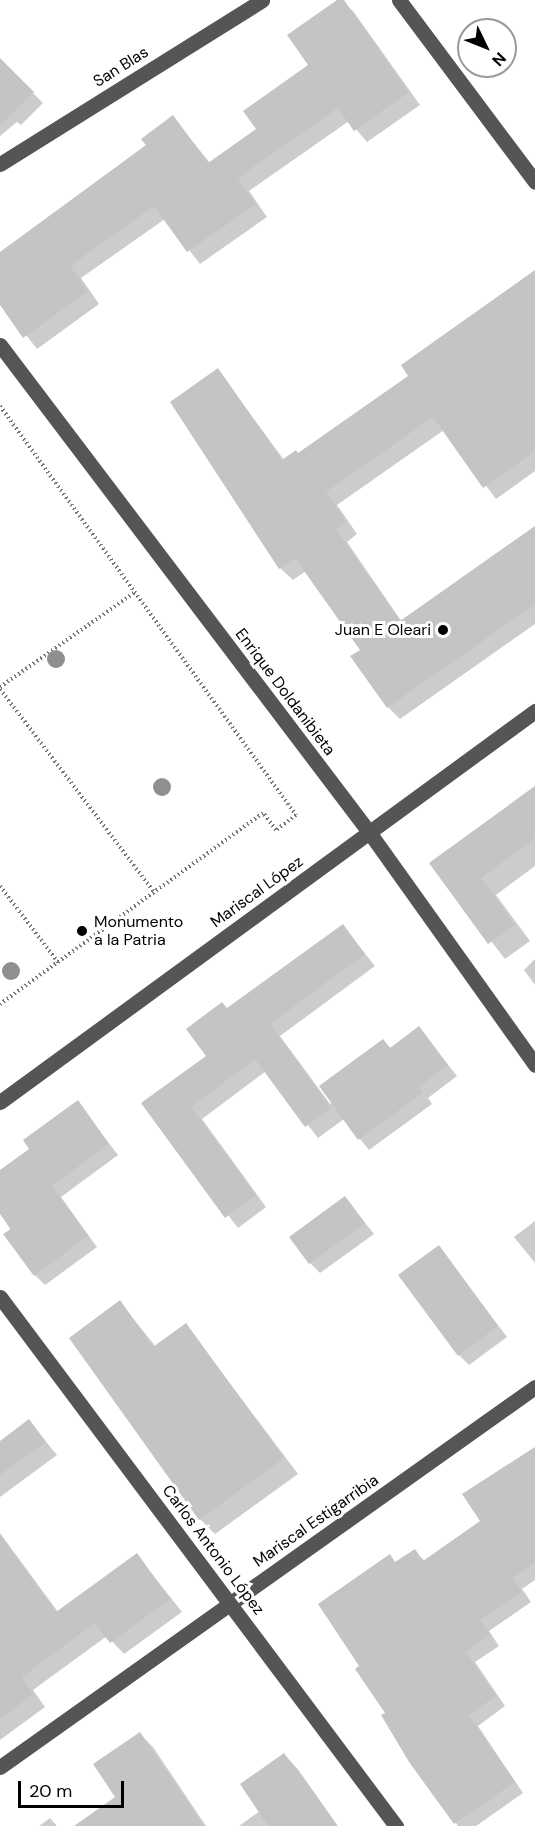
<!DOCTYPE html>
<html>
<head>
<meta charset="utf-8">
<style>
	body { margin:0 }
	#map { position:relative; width:535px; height:1826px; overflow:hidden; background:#fff; font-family:"DM Sans",sans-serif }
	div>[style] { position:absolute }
	.shadow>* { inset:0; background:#0003 }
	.building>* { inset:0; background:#c4c4c4 }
	.path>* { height:4px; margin-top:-2px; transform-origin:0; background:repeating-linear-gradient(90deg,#777 0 1.5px,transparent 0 4.5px) }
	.minor>* { height:15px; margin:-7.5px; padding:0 7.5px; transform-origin:7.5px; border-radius:7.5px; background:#555 }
	.trees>* { width:18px; height:18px; margin:-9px; border-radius:50%; background:#8f8f8f }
	.dots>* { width:16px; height:16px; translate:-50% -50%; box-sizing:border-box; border:3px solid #fff; border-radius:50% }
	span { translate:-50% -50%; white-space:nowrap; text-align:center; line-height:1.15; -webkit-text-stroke:6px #fff; paint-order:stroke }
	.street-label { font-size:16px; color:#000 }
	.poi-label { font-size:16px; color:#000 }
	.right { translate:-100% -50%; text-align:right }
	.left { translate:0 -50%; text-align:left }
	.north { position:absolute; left:457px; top:18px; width:60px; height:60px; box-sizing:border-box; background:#fff; border:2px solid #999; border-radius:50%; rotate:133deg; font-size:16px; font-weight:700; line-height:24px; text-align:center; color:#000 }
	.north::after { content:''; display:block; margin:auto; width:21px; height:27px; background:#000; clip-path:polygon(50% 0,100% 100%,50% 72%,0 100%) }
	.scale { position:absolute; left:18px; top:1781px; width:106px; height:27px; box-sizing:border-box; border:3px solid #000; border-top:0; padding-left:8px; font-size:18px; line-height:21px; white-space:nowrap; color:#000; -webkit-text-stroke:4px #fff; paint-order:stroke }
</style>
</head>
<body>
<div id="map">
	<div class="shadow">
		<i style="clip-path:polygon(339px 0,353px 11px,420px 105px,367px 142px,349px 121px,249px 191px,267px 217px,200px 264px,165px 219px,81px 278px,99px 304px,37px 349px,0 302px,0 253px,148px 145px,173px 117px,210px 163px,258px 130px,310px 66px)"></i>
		<i style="clip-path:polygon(0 60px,43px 103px,21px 125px,17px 122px,0 136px)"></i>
		<i style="clip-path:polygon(535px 279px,535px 471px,496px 499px,444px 430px,337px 505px,357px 534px,347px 542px,402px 622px,535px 528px,535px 624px,400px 719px,388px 707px,362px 650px,306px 571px,293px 580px,280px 568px,172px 403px,218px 370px,284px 460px,299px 455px,411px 376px)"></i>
		<i style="clip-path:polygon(535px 787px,535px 866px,496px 895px,530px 941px,505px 959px,431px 864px)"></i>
		<i style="clip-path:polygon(343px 926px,375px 966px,280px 1036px,330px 1104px,383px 1041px,391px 1048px,419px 1028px,457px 1076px,428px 1098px,432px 1104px,369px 1150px,344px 1119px,318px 1138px,266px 1071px,202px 1119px,266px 1207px,238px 1228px,143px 1103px,208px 1056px,228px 1009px)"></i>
		<i style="clip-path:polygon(535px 959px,535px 985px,524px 970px)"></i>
		<i style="clip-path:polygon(77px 1102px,118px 1155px,61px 1197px,97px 1247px,45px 1285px,35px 1275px,0 1211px,0 1172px,32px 1149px)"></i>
		<i style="clip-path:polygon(345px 1198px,374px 1234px,320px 1273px,310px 1263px)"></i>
		<i style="clip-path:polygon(535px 1221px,535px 1263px,514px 1237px)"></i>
		<i style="clip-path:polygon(439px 1247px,507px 1337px,469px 1365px,459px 1355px)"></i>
		<i style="clip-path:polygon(120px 1302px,156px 1347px,186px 1325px,298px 1474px,215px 1534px,200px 1519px)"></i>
		<i style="clip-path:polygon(29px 1421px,57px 1455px,0 1497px,0 1442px)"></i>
		<i style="clip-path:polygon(535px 1448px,535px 1580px,522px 1589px,531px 1602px,489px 1631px,499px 1646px,475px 1662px,505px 1706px,478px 1726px,523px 1793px,476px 1826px,458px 1826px,361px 1667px,389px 1556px,396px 1563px,414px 1551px,425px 1561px,482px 1521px)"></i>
		<i style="clip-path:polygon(0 1533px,58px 1612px,137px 1555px,182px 1612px,124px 1654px,107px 1636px,33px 1690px,45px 1707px,0 1740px)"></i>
		<i style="clip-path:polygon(140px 1734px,153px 1747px,206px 1826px,77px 1826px,117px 1798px)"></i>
		<i style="clip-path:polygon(284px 1755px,297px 1768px,338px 1826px,239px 1826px,260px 1811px)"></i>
		<i style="clip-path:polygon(50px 1818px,57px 1826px,39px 1826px)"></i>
	</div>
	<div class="building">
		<i style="clip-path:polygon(337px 0,344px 0,409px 92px,354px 131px,338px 108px,238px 178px,256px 204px,187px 252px,154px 206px,70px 266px,88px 291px,23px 338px,0 305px,0 252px,146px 145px,141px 139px,173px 115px,208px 163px,256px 129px,243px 111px,308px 65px,287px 35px)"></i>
		<i style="clip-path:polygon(0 58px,34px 92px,0 126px)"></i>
		<i style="clip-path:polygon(535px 270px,535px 451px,483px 488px,433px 417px,326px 492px,346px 522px,336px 529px,400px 621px,535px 526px,535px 604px,387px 708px,350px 656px,360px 650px,295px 558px,279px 569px,170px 402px,218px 368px,282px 460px,296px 450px,298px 453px,408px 376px,401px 365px)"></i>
		<i style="clip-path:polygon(535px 786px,535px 839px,481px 878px,515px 925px,488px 944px,429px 863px)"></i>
		<i style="clip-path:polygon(343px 924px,365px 954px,270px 1024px,331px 1108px,305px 1127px,255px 1059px,191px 1107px,256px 1195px,225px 1218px,141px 1103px,206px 1056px,186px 1029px,222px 1002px,227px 1008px)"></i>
		<i style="clip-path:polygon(419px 1026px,448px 1065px,418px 1087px,423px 1093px,358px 1140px,319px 1086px,383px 1039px,390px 1048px)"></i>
		<i style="clip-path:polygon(78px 1100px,109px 1144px,52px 1186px,88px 1236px,34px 1276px,3px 1234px,11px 1229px,0 1214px,0 1170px,29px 1149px,23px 1140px)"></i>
		<i style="clip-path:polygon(345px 1196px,365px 1223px,309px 1264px,289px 1237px)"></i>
		<i style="clip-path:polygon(439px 1245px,498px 1326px,458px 1356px,398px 1275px)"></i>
		<i style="clip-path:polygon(120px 1300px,153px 1347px,186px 1323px,284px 1458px,199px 1520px,69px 1338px)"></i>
		<i style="clip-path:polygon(29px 1419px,46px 1442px,0 1475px,0 1441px)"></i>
		<i style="clip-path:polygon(535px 1447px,535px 1563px,513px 1578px,522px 1591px,480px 1620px,490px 1635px,466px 1652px,496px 1696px,469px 1715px,515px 1782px,454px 1824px,409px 1762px,381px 1715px,385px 1713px,355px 1669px,359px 1666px,318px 1604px,390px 1554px,395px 1562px,415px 1549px,423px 1561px,480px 1521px,462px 1494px)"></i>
		<i style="clip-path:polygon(0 1535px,56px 1612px,137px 1553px,170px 1599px,110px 1643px,95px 1623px,22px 1677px,33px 1694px,0 1719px)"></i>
		<i style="clip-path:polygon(140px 1732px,204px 1826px,74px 1826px,115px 1797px,93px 1764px)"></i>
		<i style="clip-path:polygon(284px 1753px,304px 1779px,337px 1826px,268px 1826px,240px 1784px)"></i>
	</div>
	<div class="path">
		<i style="left:0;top:406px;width:505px;rotate:54.11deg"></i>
		<i style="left:296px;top:815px;width:25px;rotate:143deg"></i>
		<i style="left:276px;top:830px;width:21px;rotate:-127deg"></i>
		<i style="left:263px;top:813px;width:325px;rotate:144deg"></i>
		<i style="left:0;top:687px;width:165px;rotate:-35.1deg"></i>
		<i style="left:0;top:689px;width:255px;rotate:52.8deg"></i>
		<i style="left:0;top:886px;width:96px;rotate:52.7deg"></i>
	</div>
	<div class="minor">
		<i style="left:399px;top:0;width:227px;rotate:53.2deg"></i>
		<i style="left:0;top:164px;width:309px;rotate:-32deg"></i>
		<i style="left:0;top:345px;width:611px;rotate:52.85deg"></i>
		<i style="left:369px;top:832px;width:286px;rotate:54.5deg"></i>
		<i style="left:0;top:1102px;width:663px;rotate:-36.16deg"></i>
		<i style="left:0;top:1297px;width:661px;rotate:53.18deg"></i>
		<i style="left:0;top:1767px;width:656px;rotate:-35.39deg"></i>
	</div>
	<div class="trees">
		<i style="left:56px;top:659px"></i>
		<i style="left:162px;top:787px"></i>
		<i style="left:11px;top:971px"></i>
	</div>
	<div class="dots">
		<i style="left:443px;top:630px;background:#000"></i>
		<i style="left:82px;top:931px;background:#000"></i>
	</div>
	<div class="street-label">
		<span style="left:121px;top:67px;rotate:-32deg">San Blas</span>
		<span style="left:285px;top:692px;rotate:53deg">Enrique Doldanibieta</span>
		<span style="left:257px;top:892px;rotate:-36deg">Mariscal López</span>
		<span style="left:316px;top:1521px;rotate:-35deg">Mariscal Estigarribia</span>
		<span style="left:213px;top:1550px;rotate:53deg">Carlos Antonio López</span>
	</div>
	<div class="poi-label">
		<span class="right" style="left:431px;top:630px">Juan E Oleari</span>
		<span class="left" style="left:94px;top:931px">Monumento<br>a la Patria</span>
	</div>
	<div class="north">N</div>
	<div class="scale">20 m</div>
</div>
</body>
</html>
